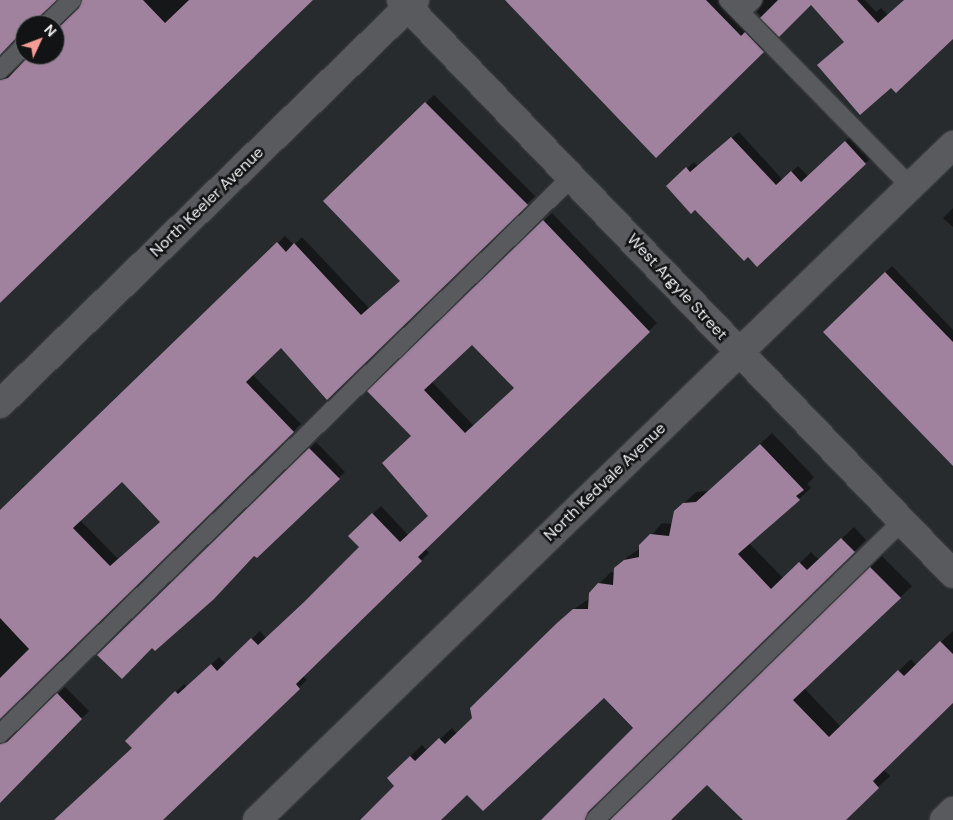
<!DOCTYPE html>
<html>
<head>
<meta charset="utf-8">
<style>
	body { margin:0 }
	#map { position:relative; width:953px; height:820px; overflow:hidden; background:#282b2d; font-family:"DM Sans",sans-serif }
	div>[style] { position:absolute }
	.shadow>* { inset:0; background:#0007 }
	.building>* { inset:0; background:#a1829e }
	.roads { filter:drop-shadow(0 0 1px #46484b) drop-shadow(0 0 1px #46484b) }
	.service>* { height:18px; margin:-9px; padding:0 9px; transform-origin:9px; border-radius:9px; background:#585a5d }
	.minor>* { height:28px; margin:-14px; padding:0 14px; transform-origin:14px; border-radius:14px; background:#585a5d }
	span { translate:-50% -50%; white-space:nowrap; text-align:center; line-height:1.15; -webkit-text-stroke:5px #121314; paint-order:stroke }
	.street-label { font-size:16px; color:#eef0f1 }
	.north { position:absolute; left:15px; top:15px; width:50px; height:50px; box-sizing:border-box; background:#121314; border:1px solid #6a6b6c; border-radius:50%; rotate:47deg; font-size:14px; font-weight:700; line-height:20px; text-align:center; color:#eef0f1 }
	.north::after { content:''; display:block; margin:auto; width:18px; height:22px; background:#f59c96; clip-path:polygon(50% 0,100% 100%,50% 72%,0 100%) }
</style>
</head>
<body>
<div id="map">
	<div class="shadow">
		<i style="clip-path:polygon(0 0,55px 0,45px 10px,42px 20px,45px 25px,25px 25px,25px 34px,17px 36px,0 53px)"></i>
		<i style="clip-path:polygon(83px 0,312px 0,0 303px,0 71px,10px 74px,32px 55px,55px 55px,55px 29px,81px 8px)"></i>
		<i style="clip-path:polygon(507px 0,733px 0,772px 42px,656px 156px)"></i>
		<i style="clip-path:polygon(764px 0,865px 0,876px 12px,881px 8px,888px 15px,904px 0,953px 0,953px 37px,845px 41px,811px 4px,779px 35px,757px 12px)"></i>
		<i style="clip-path:polygon(evenodd,434px 95px,535px 196px,327px 398px,282px 346px,252px 374px,301px 424px,0 717px,0 511px,285px 236px,294px 245px,302px 237px,369px 308px,401px 281px,325px 201px,434px 95px,122px 480px,161px 521px,118px 559px,80px 520px,122px 480px)"></i>
		<i style="clip-path:polygon(739px 132px,783px 180px,798px 166px,808px 176px,852px 135px,872px 157px,757px 265px,668px 186px,694px 162px,698px 166px)"></i>
		<i style="clip-path:polygon(953px 208px,953px 227px,943px 218px)"></i>
		<i style="clip-path:polygon(evenodd,552px 213px,657px 323px,425px 549px,429px 553px,303px 676px,307px 680px,161px 820px,68px 820px,134px 748px,127px 741px,184px 684px,187px 687px,219px 657px,226px 664px,260px 631px,266px 638px,361px 547px,350px 536px,381px 506px,408px 535px,430px 516px,412px 436px,369px 391px,552px 213px,472px 344px,515px 388px,474px 426px,431px 381px,472px 344px)"></i>
		<i style="clip-path:polygon(892px 266px,953px 330px,953px 464px,825px 332px)"></i>
		<i style="clip-path:polygon(772px 433px,814px 477px,807px 484px,811px 488px,749px 543px,784px 579px,811px 552px,819px 560px,854px 527px,866px 540px,598px 800px,596px 805px,598px 816px,605px 820px,615px 817px,882px 556px,912px 586px,804px 688px,841px 727px,911px 659px,916px 665px,953px 631px,953px 703px,883px 769px,890px 776px,878px 787px,843px 820px,745px 820px,707px 783px,669px 820px,543px 820px,635px 731px,603px 697px,467px 793px,439px 820px,359px 820px,396px 786px,388px 778px,422px 745px,427px 751px,452px 728px,457px 734px,570px 612px,590px 598px,590px 593px,611px 572px,615px 573px,627px 557px,641px 548px,662px 523px,673px 524px,675px 512px,696px 492px,709px 491px)"></i>
		<i style="clip-path:polygon(316px 442px,345px 472px,257px 557px,254px 555px,152px 646px,99px 655px)"></i>
		<i style="clip-path:polygon(65px 687px,89px 711px,10px 791px,0 796px,0 734px,11px 737px)"></i>
	</div>
	<div class="building">
		<i style="clip-path:polygon(0 0,57px 0,39px 17px,36px 25px,25px 25px,25px 35px,17px 37px,0 55px)"></i>
		<i style="clip-path:polygon(82px 0,143px 0,165px 23px,189px 0,313px 0,0 303px,0 80px,8px 78px,30px 55px,55px 55px,55px 31px,79px 8px)"></i>
		<i style="clip-path:polygon(505px 0,706px 0,741px 36px,745px 32px,764px 52px,656px 158px)"></i>
		<i style="clip-path:polygon(778px 0,857px 0,878px 23px,904px 0,953px 0,953px 39px,896px 93px,891px 88px,860px 115px,817px 65px,844px 42px,811px 5px,779px 37px,760px 18px)"></i>
		<i style="clip-path:polygon(evenodd,425px 102px,528px 205px,327px 400px,281px 348px,246px 382px,294px 432px,0 719px,0 678px,29px 649px,0 618px,0 510px,277px 242px,286px 252px,294px 243px,361px 315px,400px 281px,323px 201px,425px 102px,122px 482px,160px 522px,110px 566px,73px 528px,122px 482px)"></i>
		<i style="clip-path:polygon(731px 137px,776px 185px,791px 171px,801px 182px,845px 141px,866px 164px,757px 267px,748px 257px,744px 261px,695px 210px,691px 214px,666px 186px,686px 167px,690px 172px)"></i>
		<i style="clip-path:polygon(evenodd,543px 220px,650px 332px,418px 557px,422px 561px,296px 684px,300px 689px,163px 820px,54px 820px,132px 748px,125px 741px,175px 691px,178px 694px,211px 664px,217px 671px,251px 638px,258px 645px,304px 602px,359px 547px,348px 536px,372px 513px,400px 542px,428px 516px,382px 463px,411px 436px,367px 391px,543px 220px,472px 345px,514px 388px,465px 433px,424px 390px,472px 345px)"></i>
		<i style="clip-path:polygon(885px 272px,953px 342px,953px 466px,823px 332px)"></i>
		<i style="clip-path:polygon(760px 444px,804px 490px,796px 496px,800px 500px,738px 554px,771px 589px,799px 562px,807px 570px,841px 538px,855px 552px,588px 812px,585px 820px,541px 820px,633px 728px,604px 698px,483px 811px,467px 795px,441px 820px,360px 820px,394px 786px,387px 778px,410px 756px,415px 761px,439px 738px,445px 744px,472px 718px,470px 708px,557px 623px,573px 609px,588px 609px,589px 593px,598px 583px,613px 585px,614px 568px,624px 560px,639px 557px,639px 545px,650px 534px,669px 536px,674px 511px,683px 503px,696px 502px)"></i>
		<i style="clip-path:polygon(309px 448px,340px 479px,257px 558px,254px 556px,214px 599px,155px 651px,152px 648px,122px 679px,97px 655px)"></i>
		<i style="clip-path:polygon(870px 567px,901px 598px,793px 700px,829px 737px,898px 670px,904px 676px,940px 641px,953px 654px,953px 703px,873px 781px,879px 788px,846px 820px,743px 820px,707px 785px,671px 820px,610px 820px)"></i>
		<i style="clip-path:polygon(57px 693px,82px 719px,0 803px,0 744px,7px 742px)"></i>
	</div>
	<div class="roads">
		<div class="service">
			<i style="left:728px;top:0;width:260px;rotate:45.6deg"></i>
			<i style="left:740px;top:12px;width:18px;rotate:-43deg"></i>
			<i style="left:46px;top:25px;width:36px;rotate:-44deg"></i>
			<i style="left:0;top:70px;width:35px;rotate:-45deg"></i>
			<i style="left:0;top:734px;width:798px;rotate:-44.24deg"></i>
			<i style="left:595px;top:820px;width:429px;rotate:-44.2deg"></i>
		</div>
		<div class="minor">
			<i style="left:401px;top:0;width:796px;rotate:46.12deg"></i>
			<i style="left:0;top:404px;width:579px;rotate:-44.23deg"></i>
			<i style="left:257px;top:820px;width:970px;rotate:-44.12deg"></i>
			<i style="left:944px;top:820px;width:13px;rotate:-45deg"></i>
		</div>
	</div>
	<div class="street-label">
		<span style="left:207px;top:202px;rotate:-44deg">North Keeler Avenue</span>
		<span style="left:677px;top:287px;rotate:47deg">West Argyle Street</span>
		<span style="left:605px;top:482px;rotate:-44deg">North Kedvale Avenue</span>
	</div>
	<div class="north">N</div>
</div>
</body>
</html>
